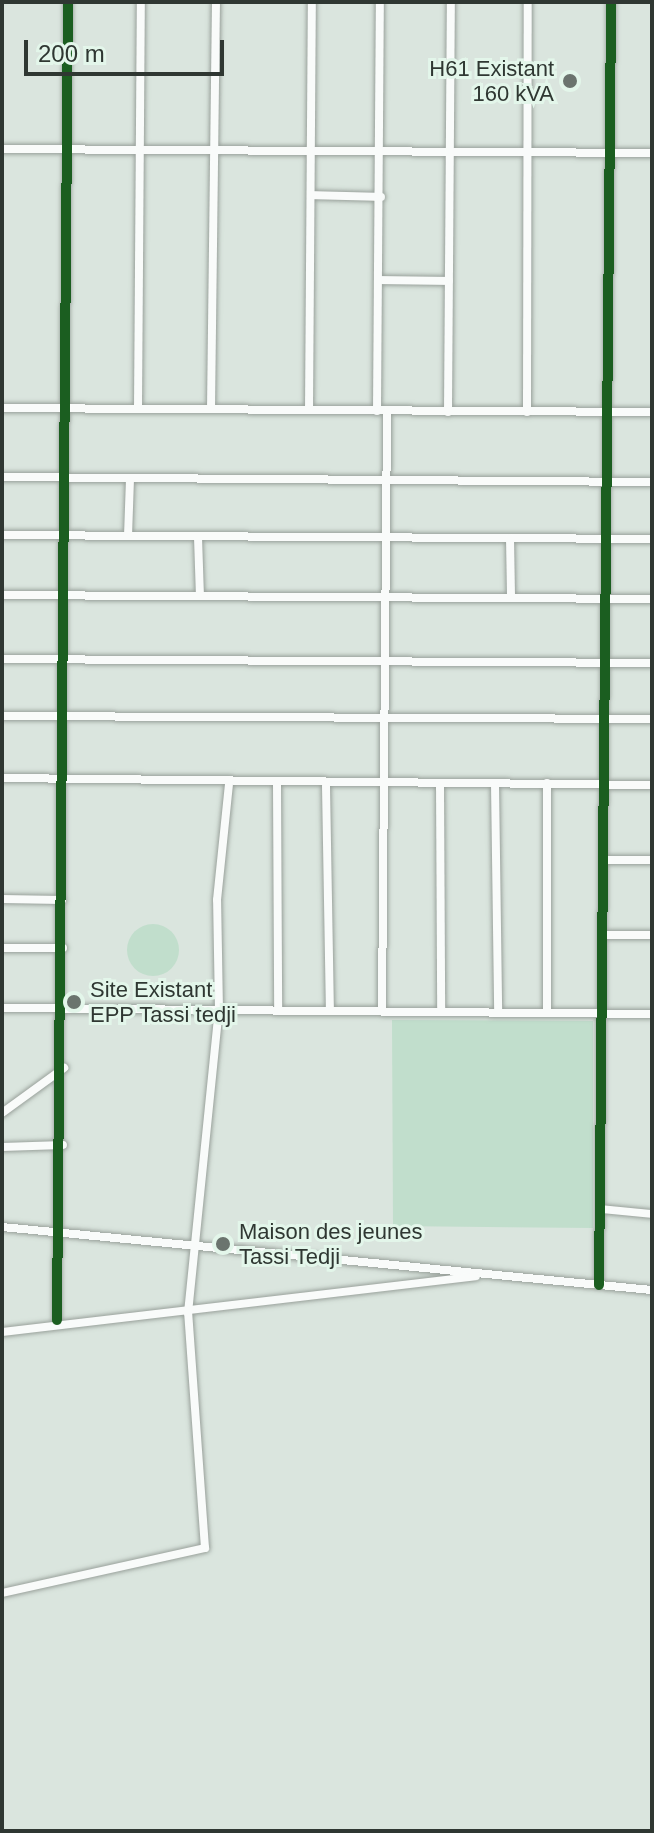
<!DOCTYPE html>
<html>
<head>
<meta charset="utf-8">
<style>
	body { margin:0 }
	#map { position:relative; width:654px; height:1833px; overflow:hidden; background:#dae5de; font-family:Helvetica,sans-serif }
	div>[style] { position:absolute }
	.green>* { inset:0; background:#c1decc }
	.round { border-radius:50% }
	.roads { filter:drop-shadow(0 0 2px #99a19b) drop-shadow(0 0 2px #99a19b) }
	.street>* { height:8px; margin:-4px; padding:0 4px; transform-origin:4px; border-radius:4px; background:#f9fbfa }
	.cycleway>* { height:10px; margin:-5px; padding:0 5px; transform-origin:5px; border-radius:5px; background:#1b5e20 }
	.dots>* { width:22px; height:22px; translate:-50% -50%; box-sizing:border-box; border:4px solid #e3f6ea; border-radius:50% }
	span { translate:-50% -50%; white-space:nowrap; text-align:center; line-height:1.15; -webkit-text-stroke:6px #e3f6ea; paint-order:stroke }
	.poi-label { font-size:22px; color:#2f3732 }
	.right { translate:-100% -50%; text-align:right }
	.left { translate:0 -50%; text-align:left }
	.frame { position:absolute; inset:0; border:4px solid #2f3732; pointer-events:none }
	.scale { position:absolute; left:24px; top:40px; width:200px; height:36px; box-sizing:border-box; border:4px solid #2f3732; border-top:0; padding-left:10px; font-size:24px; line-height:28px; white-space:nowrap; color:#2f3732; -webkit-text-stroke:6px #e3f6ea; paint-order:stroke }
</style>
</head>
<body>
<div id="map">
	<div class="green">
		<i class="round" style="left:127px;top:924px;width:52px;height:52px"></i>
		<i style="clip-path:polygon(392px 1020px,593px 1021px,593px 1228px,393px 1226px)"></i>
	</div>
	<div class="roads">
		<div class="street">
			<i style="left:2px;top:149px;width:650px;rotate:0.35deg"></i>
			<i style="left:311px;top:195px;width:70px;rotate:1.6deg"></i>
			<i style="left:380px;top:280px;width:69px;rotate:0.8deg"></i>
			<i style="left:2px;top:408px;width:650px;rotate:0.35deg"></i>
			<i style="left:138px;top:409px;width:407px;rotate:-89.6deg"></i>
			<i style="left:211px;top:409px;width:407px;rotate:-89.3deg"></i>
			<i style="left:309px;top:410px;width:408px;rotate:-89.6deg"></i>
			<i style="left:377px;top:411px;width:409px;rotate:-89.6deg"></i>
			<i style="left:448px;top:412px;width:410px;rotate:-89.6deg"></i>
			<i style="left:527px;top:412px;width:410px;rotate:-89.9deg"></i>
			<i style="left:2px;top:477px;width:650px;rotate:0.44deg"></i>
			<i style="left:2px;top:535px;width:650px;rotate:0.35deg"></i>
			<i style="left:128px;top:536px;width:56px;rotate:-88deg"></i>
			<i style="left:198px;top:537px;width:59px;rotate:88.1deg"></i>
			<i style="left:510px;top:538px;width:60px;rotate:89deg"></i>
			<i style="left:2px;top:595px;width:650px;rotate:0.35deg"></i>
			<i style="left:2px;top:659px;width:650px;rotate:0.35deg"></i>
			<i style="left:2px;top:716px;width:650px;rotate:0.26deg"></i>
			<i style="left:2px;top:778px;width:650px;rotate:0.62deg"></i>
			<i style="left:547px;top:783px;width:230px;rotate:90deg"></i>
			<i style="left:440px;top:784px;width:228px;rotate:89.7deg"></i>
			<i style="left:495px;top:784px;width:229px;rotate:89.2deg"></i>
			<i style="left:277px;top:785px;width:225px;rotate:89.7deg"></i>
			<i style="left:326px;top:786px;width:225px;rotate:89deg"></i>
			<i style="left:605px;top:860px;width:47px"></i>
			<i style="left:2px;top:899px;width:60px;rotate:1deg"></i>
			<i style="left:605px;top:935px;width:47px"></i>
			<i style="left:2px;top:948px;width:61px"></i>
			<i style="left:2px;top:1008px;width:650px;rotate:0.53deg"></i>
			<i style="left:382px;top:1011px;width:600px;rotate:-89.52deg"></i>
			<i style="left:2px;top:1113px;width:77px;rotate:-36deg"></i>
			<i style="left:2px;top:1147px;width:61px;rotate:-1.9deg"></i>
			<i style="left:601px;top:1209px;width:51px;rotate:5.6deg"></i>
			<i style="left:2px;top:1227px;width:653px;rotate:5.54deg"></i>
			<i style="left:599px;top:1285px;width:1283px;rotate:-89.46deg"></i>
			<i style="left:57px;top:1320px;width:1318px;rotate:-89.52deg"></i>
			<i style="left:2px;top:1332px;width:477px;rotate:-6.7deg"></i>
			<i style="left:2px;top:1593px;width:208px;rotate:-12.5deg"></i>
			<i style="left:205px;top:1548px;width:236px;rotate:-94.1deg"></i>
			<i style="left:188px;top:1313px;width:305px;rotate:-84.2deg"></i>
			<i style="left:219px;top:1010px;width:110px;rotate:-91deg"></i>
			<i style="left:217px;top:900px;width:117px;rotate:-84.1deg"></i>
		</div>
	</div>
	<div class="cycleway">
		<i style="left:599px;top:1285px;width:1283px;rotate:-89.46deg"></i>
		<i style="left:57px;top:1320px;width:1318px;rotate:-89.52deg"></i>
	</div>
	<div class="dots">
		<i style="left:570px;top:81px;background:#6b746e"></i>
		<i style="left:74px;top:1002px;background:#6b746e"></i>
		<i style="left:223px;top:1244px;background:#6b746e"></i>
	</div>
	<div class="poi-label">
		<span class="right" style="left:554px;top:81px">H61 Existant<br>160 kVA</span>
		<span class="left" style="left:90px;top:1002px">Site Existant<br>EPP Tassi tedji</span>
		<span class="left" style="left:239px;top:1244px">Maison des jeunes<br>Tassi Tedji</span>
	</div>
	<div class="frame"></div>
	<div class="scale">200 m</div>
</div>
</body>
</html>
